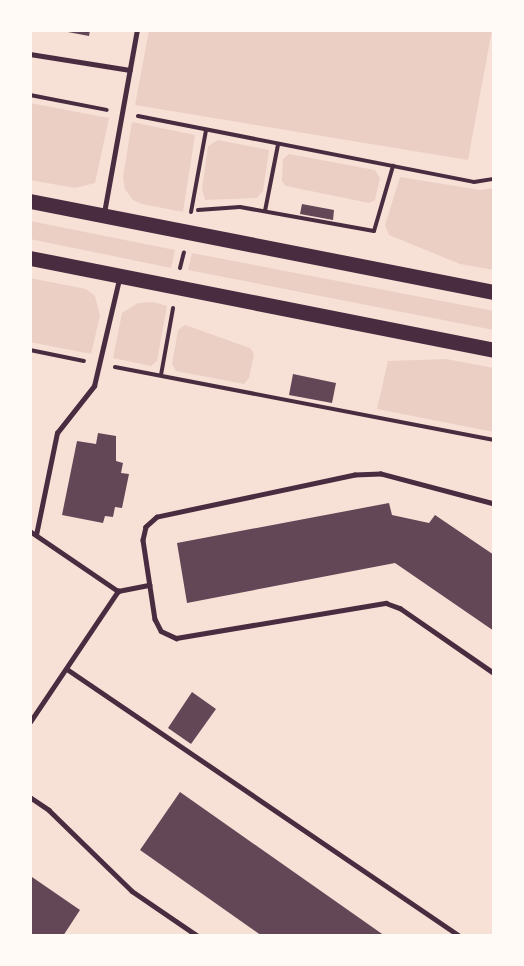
<!DOCTYPE html>
<html>
<head>
<meta charset="utf-8">
<style>
	body { margin:0 }
	#map { position:relative; width:524px; height:966px; overflow:hidden; background:#f7e1d7; font-family:"Source Serif 4",serif }
	div>[style] { position:absolute }
	.green>* { inset:0; background:#ebcfc5 }
	.building>* { inset:0; background:#644757 }
	.path>* { height:4px; margin:-2px; padding:0 2px; transform-origin:2px; border-radius:2px; background:#4a2c40 }
	.service>* { height:4.5px; margin:-2.25px; padding:0 2.25px; transform-origin:2.25px; border-radius:2.25px; background:#4a2c40 }
	.primary>* { height:15px; margin:-7.5px; padding:0 7.5px; transform-origin:7.5px; border-radius:7.5px; background:#4a2c40 }
	span { translate:-50% -50%; white-space:nowrap; text-align:center; line-height:1.15; -webkit-text-stroke:5px #fffaf5; paint-order:stroke }
	.frame { position:absolute; inset:0; border:32px solid #fffaf5; pointer-events:none }
</style>
</head>
<body>
<div id="map">
	<div class="green">
		<i style="clip-path:polygon(149px 30px,492px 30px,468px 160px,135px 105px)"></i>
		<i style="clip-path:polygon(30px 103px,109px 118px,95px 183px,75px 188px,30px 180px)"></i>
		<i style="clip-path:polygon(132px 122px,195px 135px,183px 212px,142px 204px,133px 200px,125px 189px,123px 177px)"></i>
		<i style="clip-path:polygon(218px 140px,269px 150px,263px 191px,257px 198px,205px 200px,202px 189px,208px 146px)"></i>
		<i style="clip-path:polygon(289px 154px,375px 170px,380px 178px,375px 200px,369px 203px,286px 186px,282px 181px,283px 159px)"></i>
		<i style="clip-path:polygon(400px 177px,480px 190px,494px 188px,494px 270px,460px 264px,389px 235px,385px 225px)"></i>
		<i style="clip-path:polygon(30px 221px,175px 250px,171px 268px,30px 239px)"></i>
		<i style="clip-path:polygon(192px 253px,494px 311px,494px 330px,188px 270px)"></i>
		<i style="clip-path:polygon(30px 278px,86px 289px,95px 296px,100px 316px,91px 354px,30px 342px)"></i>
		<i style="clip-path:polygon(153px 302px,167px 306px,157px 361px,151px 366px,113px 358px,122px 313px,138px 303px)"></i>
		<i style="clip-path:polygon(185px 325px,250px 348px,254px 354px,249px 378px,244px 384px,176px 371px,172px 364px,178px 330px)"></i>
		<i style="clip-path:polygon(446px 359px,494px 368px,494px 432px,377px 409px,388px 361px)"></i>
	</div>
	<div class="building">
		<i style="clip-path:polygon(57px 30px,90px 30px,89px 36px)"></i>
		<i style="clip-path:polygon(302px 204px,334px 210px,333px 220px,300px 214px)"></i>
		<i style="clip-path:polygon(293px 374px,336px 383px,332px 403px,289px 395px)"></i>
		<i style="clip-path:polygon(98px 433px,116px 436px,116px 461px,123px 463px,121px 473px,129px 474px,122px 508px,115px 507px,113px 517px,105px 516px,103px 523px,62px 515px,77px 441px,96px 444px)"></i>
		<i style="clip-path:polygon(389px 503px,392px 515px,429px 523px,435px 515px,494px 555px,494px 631px,395px 563px,187px 603px,177px 543px)"></i>
		<i style="clip-path:polygon(192px 692px,216px 709px,191px 744px,168px 728px)"></i>
		<i style="clip-path:polygon(180px 792px,385px 936px,262px 936px,140px 850px)"></i>
		<i style="clip-path:polygon(32px 877px,80px 910px,63px 936px,30px 936px)"></i>
	</div>
	<div class="path">
		<i style="left:30px;top:95px;width:78px;rotate:11deg"></i>
		<i style="left:138px;top:116px;width:342px;rotate:11.1deg"></i>
		<i style="left:474px;top:182px;width:20px;rotate:-9deg"></i>
		<i style="left:198px;top:210px;width:42px;rotate:-4.1deg"></i>
		<i style="left:240px;top:207px;width:136px;rotate:10.2deg"></i>
		<i style="left:374px;top:231px;width:68px;rotate:-73.7deg"></i>
		<i style="left:265px;top:211px;width:67px;rotate:-78.9deg"></i>
		<i style="left:191px;top:212px;width:83px;rotate:-79.6deg"></i>
		<i style="left:180px;top:268px;width:16px;rotate:-76deg"></i>
		<i style="left:30px;top:350px;width:55px;rotate:11.5deg"></i>
		<i style="left:115px;top:367px;width:386px;rotate:10.9deg"></i>
		<i style="left:161px;top:375px;width:68px;rotate:-79.8deg"></i>
	</div>
	<div class="service">
		<i style="left:30px;top:54px;width:101px;rotate:9.1deg"></i>
		<i style="left:104px;top:213px;width:186px;rotate:-79.8deg"></i>
		<i style="left:494px;top:504px;width:117px;rotate:-165.1deg"></i>
		<i style="left:381px;top:474px;width:26px;rotate:178deg"></i>
		<i style="left:355px;top:475px;width:202px;rotate:168deg"></i>
		<i style="left:157px;top:517px;width:15px;rotate:138deg"></i>
		<i style="left:146px;top:527px;width:13px;rotate:103deg"></i>
		<i style="left:143px;top:540px;width:80px;rotate:81.4deg"></i>
		<i style="left:155px;top:619px;width:13px;rotate:63deg"></i>
		<i style="left:161px;top:631px;width:17px;rotate:25deg"></i>
		<i style="left:176px;top:638px;width:213px;rotate:-9.5deg"></i>
		<i style="left:386px;top:603px;width:15px;rotate:20deg"></i>
		<i style="left:400px;top:608px;width:114px;rotate:34.7deg"></i>
		<i style="left:30px;top:531px;width:107px;rotate:34.3deg"></i>
		<i style="left:118px;top:591px;width:32px;rotate:-11deg"></i>
		<i style="left:36px;top:535px;width:104px;rotate:-78.4deg"></i>
		<i style="left:57px;top:433px;width:60px;rotate:-51.8deg"></i>
		<i style="left:94px;top:386px;width:110px;rotate:-76.8deg"></i>
		<i style="left:67px;top:669px;width:475px;rotate:34.2deg"></i>
		<i style="left:30px;top:722px;width:158px;rotate:-56.1deg"></i>
		<i style="left:30px;top:797px;width:23px;rotate:34deg"></i>
		<i style="left:49px;top:810px;width:116px;rotate:44.3deg"></i>
		<i style="left:132px;top:891px;width:80px;rotate:34.3deg"></i>
	</div>
	<div class="primary">
		<i style="left:30px;top:201px;width:473px;rotate:11.1deg"></i>
		<i style="left:30px;top:258px;width:473px;rotate:11.2deg"></i>
	</div>
	<div class="frame"></div>
</div>
</body>
</html>
